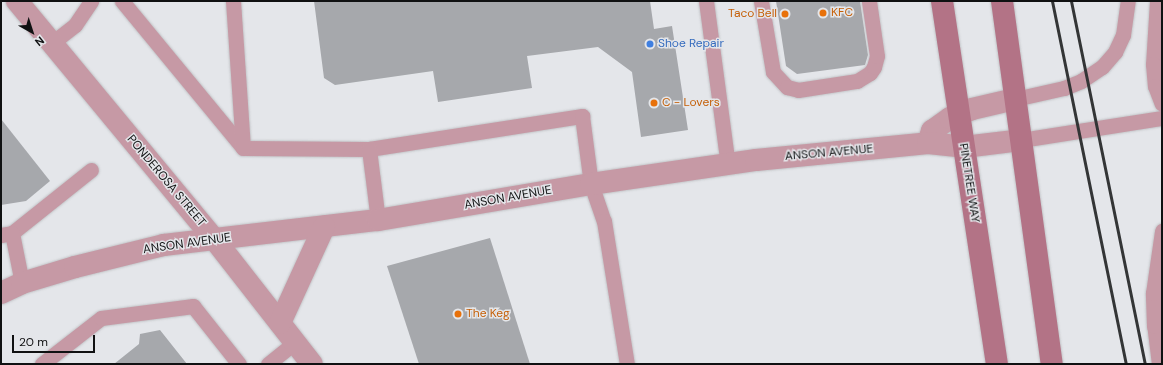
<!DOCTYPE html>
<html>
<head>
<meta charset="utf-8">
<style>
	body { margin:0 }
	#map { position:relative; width:1163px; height:365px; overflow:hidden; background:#e4e6ea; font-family:"DM Sans",sans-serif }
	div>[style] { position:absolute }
	.building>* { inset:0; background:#a6a8ac }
	.roads { filter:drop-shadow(0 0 1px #c2c4c7) drop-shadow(0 0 1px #c2c4c7) }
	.service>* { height:15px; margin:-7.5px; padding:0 7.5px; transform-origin:7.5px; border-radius:7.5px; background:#c699a5 }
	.minor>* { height:22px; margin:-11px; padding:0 11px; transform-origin:11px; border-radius:11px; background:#c699a5 }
	.tertiary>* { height:22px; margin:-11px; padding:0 11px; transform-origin:11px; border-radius:11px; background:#c699a5 }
	.secondary>* { height:22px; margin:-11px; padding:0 11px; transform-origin:11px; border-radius:11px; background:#b37386 }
	.rail>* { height:3px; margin:-1.5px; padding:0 1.5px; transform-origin:1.5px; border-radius:1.5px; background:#333536 }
	.dots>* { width:11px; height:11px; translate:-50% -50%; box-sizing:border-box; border:2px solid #e4e6ea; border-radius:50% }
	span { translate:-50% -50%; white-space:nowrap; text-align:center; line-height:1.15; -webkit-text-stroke:3px #e4e6ea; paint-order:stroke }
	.food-label { font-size:12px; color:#c56008 }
	.left { translate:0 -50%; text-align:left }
	.right { translate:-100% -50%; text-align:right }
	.shop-label { font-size:12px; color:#366cbe }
	.street-label { font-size:12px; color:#101112 }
	.frame { position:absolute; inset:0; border:2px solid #101112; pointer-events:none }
	.north { position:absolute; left:12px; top:12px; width:40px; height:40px; -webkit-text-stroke:3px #e4e6ea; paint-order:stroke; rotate:141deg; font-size:11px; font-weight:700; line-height:16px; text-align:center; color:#101112 }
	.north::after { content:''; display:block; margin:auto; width:14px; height:18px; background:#101112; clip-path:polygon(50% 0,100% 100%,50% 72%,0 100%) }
	.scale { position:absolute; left:12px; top:335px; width:83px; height:18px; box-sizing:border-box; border:2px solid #101112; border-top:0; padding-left:5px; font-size:12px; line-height:14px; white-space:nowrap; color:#101112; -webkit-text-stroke:3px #e4e6ea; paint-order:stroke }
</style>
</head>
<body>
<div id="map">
	<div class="building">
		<i style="clip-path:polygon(314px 1px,650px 1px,654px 29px,672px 26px,688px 130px,641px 137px,632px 72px,598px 47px,527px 56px,532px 88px,438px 102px,433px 71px,335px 85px,324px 78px)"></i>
		<i style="clip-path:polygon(776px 1px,860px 1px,868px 55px,865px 65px,797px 74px,786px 66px)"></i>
		<i style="clip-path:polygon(1px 119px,50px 181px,26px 201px,1px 205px)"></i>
		<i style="clip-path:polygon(490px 238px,530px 364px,419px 364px,387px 266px)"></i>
		<i style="clip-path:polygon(160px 330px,187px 364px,114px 364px,139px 344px,140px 334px)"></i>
	</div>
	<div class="roads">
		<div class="service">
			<i style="left:122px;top:1px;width:190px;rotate:50.5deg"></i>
			<i style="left:243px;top:148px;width:126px;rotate:0.5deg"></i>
			<i style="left:369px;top:149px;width:216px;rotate:-8.8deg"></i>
			<i style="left:582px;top:116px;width:69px;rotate:82.5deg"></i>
			<i style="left:591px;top:184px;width:39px;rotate:71deg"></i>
			<i style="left:604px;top:221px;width:145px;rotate:80.9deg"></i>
			<i style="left:233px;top:1px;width:147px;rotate:86.1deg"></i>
			<i style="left:706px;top:1px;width:165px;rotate:82.4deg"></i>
			<i style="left:761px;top:1px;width:72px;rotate:80.4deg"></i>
			<i style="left:773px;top:72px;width:21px;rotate:47deg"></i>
			<i style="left:787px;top:87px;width:11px;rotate:15deg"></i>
			<i style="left:798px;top:90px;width:60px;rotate:-8.7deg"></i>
			<i style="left:857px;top:81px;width:15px;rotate:-32deg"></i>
			<i style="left:870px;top:73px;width:7px;rotate:-56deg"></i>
			<i style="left:874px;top:67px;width:11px;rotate:-75deg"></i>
			<i style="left:877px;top:56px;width:56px;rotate:-98.3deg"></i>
			<i style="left:1157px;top:1px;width:63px;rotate:93.6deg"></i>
			<i style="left:1153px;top:64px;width:22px;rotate:85deg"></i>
			<i style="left:1155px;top:86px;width:19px;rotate:69deg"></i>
			<i style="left:52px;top:43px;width:29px;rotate:-38deg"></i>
			<i style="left:75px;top:25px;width:29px;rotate:-56deg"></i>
			<i style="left:1015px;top:99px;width:50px;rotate:-12.7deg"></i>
			<i style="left:1064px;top:88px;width:18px;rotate:-22deg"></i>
			<i style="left:1081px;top:81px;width:25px;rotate:-34deg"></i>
			<i style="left:1102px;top:67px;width:20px;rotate:-49deg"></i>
			<i style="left:1115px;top:52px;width:19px;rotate:-65deg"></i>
			<i style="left:1123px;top:35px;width:34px;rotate:-82deg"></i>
			<i style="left:1021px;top:140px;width:143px;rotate:-8.9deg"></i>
			<i style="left:369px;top:149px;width:72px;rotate:82.8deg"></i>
			<i style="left:12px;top:233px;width:101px;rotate:-38.6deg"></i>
			<i style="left:1px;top:235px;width:11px;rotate:-10deg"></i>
			<i style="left:12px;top:233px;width:51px;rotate:78.7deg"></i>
			<i style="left:42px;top:364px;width:75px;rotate:-37.9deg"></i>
			<i style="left:101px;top:318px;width:93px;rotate:-7.4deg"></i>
			<i style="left:193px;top:306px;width:74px;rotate:51.6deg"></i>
			<i style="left:268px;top:364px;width:35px;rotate:-39deg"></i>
			<i style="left:1159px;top:364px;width:38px;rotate:-97deg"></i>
			<i style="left:1154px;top:326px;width:33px;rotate:-92deg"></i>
			<i style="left:1153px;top:293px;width:63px;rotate:-81.7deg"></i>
		</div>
		<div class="minor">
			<i style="left:928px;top:143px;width:13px;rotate:-72deg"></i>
			<i style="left:932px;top:131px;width:22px;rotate:-36deg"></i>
			<i style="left:950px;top:118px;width:24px;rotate:-22deg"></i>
			<i style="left:972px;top:109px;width:44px;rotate:-13.1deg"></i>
			<i style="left:1px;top:293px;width:23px;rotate:-25deg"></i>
			<i style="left:22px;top:283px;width:55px;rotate:-16.8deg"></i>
			<i style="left:75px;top:267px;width:92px;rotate:-13.9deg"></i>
			<i style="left:164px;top:245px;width:215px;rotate:-6.7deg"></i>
			<i style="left:378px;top:220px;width:216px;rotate:-9.6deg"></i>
			<i style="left:591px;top:184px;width:167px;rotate:-8.3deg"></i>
			<i style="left:756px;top:160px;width:173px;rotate:-5.6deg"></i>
			<i style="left:928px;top:143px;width:36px;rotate:6deg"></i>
			<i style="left:964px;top:147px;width:57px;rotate:-7deg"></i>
		</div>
		<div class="tertiary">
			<i style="left:17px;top:1px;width:310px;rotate:50.4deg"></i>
			<i style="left:215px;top:240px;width:157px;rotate:52deg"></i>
			<i style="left:280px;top:323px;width:106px;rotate:-65.4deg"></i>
		</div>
		<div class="secondary">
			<i style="left:942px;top:1px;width:367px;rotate:81.4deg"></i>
			<i style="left:1002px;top:1px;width:366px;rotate:82.2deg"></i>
		</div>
	</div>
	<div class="rail">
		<i style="left:1052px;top:1px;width:370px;rotate:78.5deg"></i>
		<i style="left:1071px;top:1px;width:370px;rotate:78.5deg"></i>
	</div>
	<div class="dots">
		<i style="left:823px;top:13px;background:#e8710a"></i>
		<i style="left:785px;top:14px;background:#e8710a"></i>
		<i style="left:650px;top:44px;background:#3f7fe0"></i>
		<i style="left:654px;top:103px;background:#e8710a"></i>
		<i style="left:458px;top:314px;background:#e8710a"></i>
	</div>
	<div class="food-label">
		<span class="left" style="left:831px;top:13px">KFC</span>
		<span class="right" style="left:777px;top:14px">Taco Bell</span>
		<span class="left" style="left:662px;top:103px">C - Lovers</span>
		<span class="left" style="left:466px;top:314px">The Keg</span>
	</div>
	<div class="shop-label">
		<span class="left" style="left:658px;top:44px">Shoe Repair</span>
	</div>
	<div class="street-label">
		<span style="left:829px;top:153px;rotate:-5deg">ANSON AVENUE</span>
		<span style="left:166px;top:181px;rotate:50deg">PONDEROSA STREET</span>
		<span style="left:969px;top:183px;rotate:81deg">PINETREE WAY</span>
		<span style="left:508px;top:198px;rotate:-10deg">ANSON AVENUE</span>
		<span style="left:187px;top:244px;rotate:-8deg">ANSON AVENUE</span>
	</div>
	<div class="frame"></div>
	<div class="north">N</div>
	<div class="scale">20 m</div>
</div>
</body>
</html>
